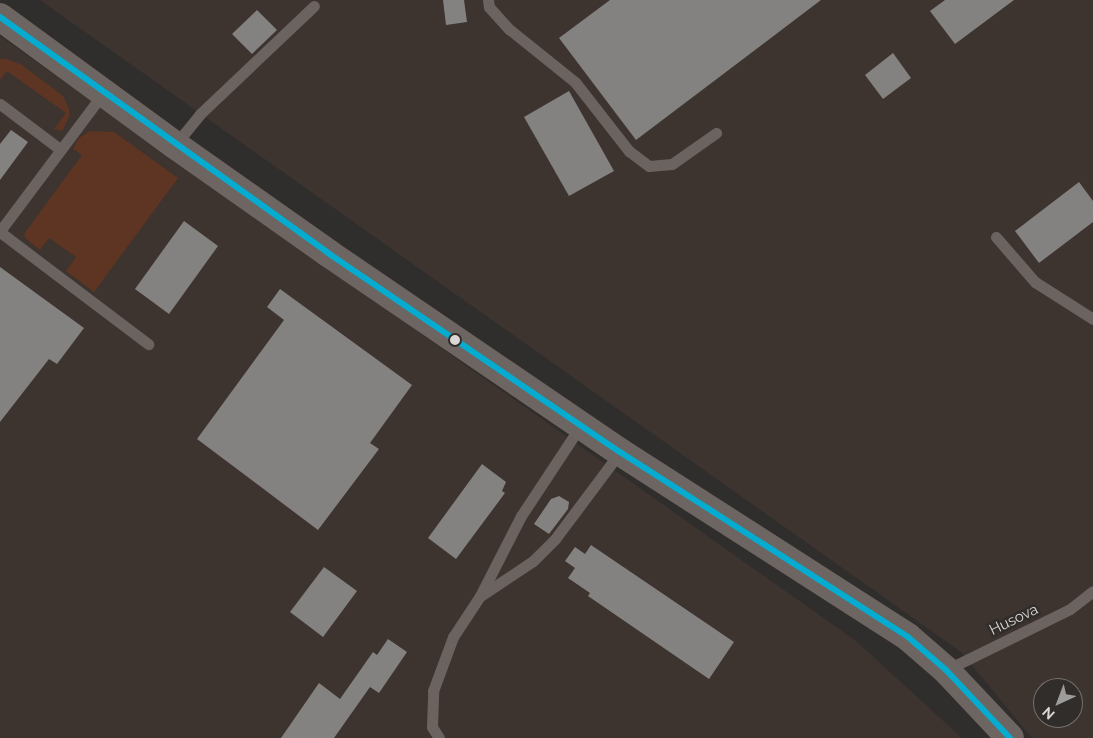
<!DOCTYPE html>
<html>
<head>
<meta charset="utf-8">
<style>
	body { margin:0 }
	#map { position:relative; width:1093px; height:738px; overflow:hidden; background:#302e2c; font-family:Raleway,sans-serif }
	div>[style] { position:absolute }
	.built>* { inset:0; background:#3d332f }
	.green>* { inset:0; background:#5e3522 }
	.building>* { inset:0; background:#848281 }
	.lane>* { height:11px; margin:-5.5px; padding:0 5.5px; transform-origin:5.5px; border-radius:5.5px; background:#6b6360 }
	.secondary>* { height:28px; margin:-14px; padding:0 14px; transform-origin:14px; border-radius:14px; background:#6d6561 }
	.bus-1>* { height:6px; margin:-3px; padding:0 3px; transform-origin:3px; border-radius:3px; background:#06acd0 }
	.dots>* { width:14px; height:14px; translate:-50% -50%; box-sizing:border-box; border:2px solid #312d2b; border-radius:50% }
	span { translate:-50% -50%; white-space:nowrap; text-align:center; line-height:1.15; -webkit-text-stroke:5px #312d2b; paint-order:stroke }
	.street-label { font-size:15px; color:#dad7d6 }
	.north { position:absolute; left:1033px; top:678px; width:50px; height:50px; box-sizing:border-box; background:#312d2b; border:1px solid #75716f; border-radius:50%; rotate:223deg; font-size:14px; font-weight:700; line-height:20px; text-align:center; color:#dad7d6 }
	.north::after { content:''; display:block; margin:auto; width:18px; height:22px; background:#9e9c9a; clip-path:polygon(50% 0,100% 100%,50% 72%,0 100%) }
</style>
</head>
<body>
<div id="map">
	<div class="built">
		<i style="clip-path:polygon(evenodd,40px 0,1093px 0,1093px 738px,1032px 738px,961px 652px,40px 0,1043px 688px,1073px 688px,1073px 718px,1043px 718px,1043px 688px)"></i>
		<i style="clip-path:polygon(0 36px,856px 641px,962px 738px,0 738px)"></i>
	</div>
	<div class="green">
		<i style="clip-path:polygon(0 59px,7px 59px,22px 65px,63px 96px,69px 109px,69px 117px,62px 131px,54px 129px,66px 113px,7px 71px,0 80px)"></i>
		<i style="clip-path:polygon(90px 131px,114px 132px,178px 178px,94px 292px,66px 271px,76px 257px,49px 238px,40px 250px,26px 239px,24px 234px,82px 155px,73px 149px,79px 138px)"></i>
	</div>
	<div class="building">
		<i style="clip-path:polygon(443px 0,464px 0,467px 22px,446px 25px)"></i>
		<i style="clip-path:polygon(610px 0,821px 0,636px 140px,559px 38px)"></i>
		<i style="clip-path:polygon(945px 0,1014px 0,955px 44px,930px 11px)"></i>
		<i style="clip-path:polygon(257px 10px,277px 30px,252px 54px,232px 34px)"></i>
		<i style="clip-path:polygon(893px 53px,911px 78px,883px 99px,865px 75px)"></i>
		<i style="clip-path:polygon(569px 91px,614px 171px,569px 196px,524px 117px)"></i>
		<i style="clip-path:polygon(11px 130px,28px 142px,0 180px,0 144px)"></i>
		<i style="clip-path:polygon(1079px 182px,1093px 201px,1093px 222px,1039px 263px,1015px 231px)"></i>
		<i style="clip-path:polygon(184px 221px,218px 246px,169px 314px,135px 289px)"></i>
		<i style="clip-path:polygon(0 267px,84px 328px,57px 364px,49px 359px,0 422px)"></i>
		<i style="clip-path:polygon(280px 289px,412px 385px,370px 443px,379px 449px,318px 530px,197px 439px,284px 320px,267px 307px)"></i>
		<i style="clip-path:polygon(482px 464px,506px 482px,502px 491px,505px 493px,456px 559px,428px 538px)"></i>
		<i style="clip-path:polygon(559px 496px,569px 502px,568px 509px,549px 534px,534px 524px,551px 499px)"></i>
		<i style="clip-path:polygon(591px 545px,734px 642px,709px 679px,588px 596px,590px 593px,568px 578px,575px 568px,565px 561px,575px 547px,585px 554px)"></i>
		<i style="clip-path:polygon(324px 567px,357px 591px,323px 637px,290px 612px)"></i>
		<i style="clip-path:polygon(388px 639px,407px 652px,379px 693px,370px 687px,334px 738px,281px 738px,319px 683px,340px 699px,373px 652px,377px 655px)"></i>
	</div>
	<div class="lane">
		<i style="left:488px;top:0;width:7px;rotate:82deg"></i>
		<i style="left:489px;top:7px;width:30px;rotate:48deg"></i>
		<i style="left:509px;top:29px;width:85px;rotate:38.8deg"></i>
		<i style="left:575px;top:82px;width:88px;rotate:52deg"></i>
		<i style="left:629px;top:151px;width:25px;rotate:37deg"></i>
		<i style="left:649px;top:166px;width:23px;rotate:-5deg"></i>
		<i style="left:672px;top:164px;width:54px;rotate:-35.2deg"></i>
		<i style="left:0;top:104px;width:76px;rotate:37deg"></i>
		<i style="left:175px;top:145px;width:40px;rotate:-51deg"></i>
		<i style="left:200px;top:114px;width:157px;rotate:-43.5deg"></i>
		<i style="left:0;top:231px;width:174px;rotate:-53.2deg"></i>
		<i style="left:0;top:232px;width:186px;rotate:37.1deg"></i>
		<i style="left:996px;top:237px;width:60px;rotate:49.1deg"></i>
		<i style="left:1035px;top:282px;width:69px;rotate:32.5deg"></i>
		<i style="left:482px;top:595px;width:61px;rotate:-33.7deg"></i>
		<i style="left:533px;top:561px;width:31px;rotate:-45deg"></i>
		<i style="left:555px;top:539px;width:109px;rotate:-53.2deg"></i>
		<i style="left:946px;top:670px;width:138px;rotate:-26.2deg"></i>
		<i style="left:1070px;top:609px;width:29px;rotate:-38deg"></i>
		<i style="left:439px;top:738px;width:13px;rotate:-122deg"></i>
		<i style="left:432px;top:727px;width:36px;rotate:-88deg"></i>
		<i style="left:433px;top:691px;width:58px;rotate:-69.7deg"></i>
		<i style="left:453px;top:637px;width:49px;rotate:-56.6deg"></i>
		<i style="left:480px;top:596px;width:90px;rotate:-62.9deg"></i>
		<i style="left:521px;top:516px;width:109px;rotate:-56.6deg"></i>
	</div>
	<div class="secondary">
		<i style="left:0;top:17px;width:217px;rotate:36.2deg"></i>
		<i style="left:175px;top:145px;width:187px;rotate:35.2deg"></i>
		<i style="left:328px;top:253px;width:353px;rotate:34.3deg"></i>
		<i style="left:620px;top:452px;width:342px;rotate:32.7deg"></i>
		<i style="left:908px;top:637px;width:50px;rotate:41deg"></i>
		<i style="left:946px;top:670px;width:93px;rotate:46.7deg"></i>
	</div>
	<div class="bus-1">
		<i style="left:0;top:17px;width:404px;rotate:35.7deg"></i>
		<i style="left:328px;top:253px;width:353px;rotate:34.3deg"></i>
		<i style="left:620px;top:452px;width:342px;rotate:32.7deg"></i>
		<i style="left:908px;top:637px;width:50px;rotate:41deg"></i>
		<i style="left:946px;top:670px;width:93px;rotate:46.7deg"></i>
	</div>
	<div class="dots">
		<i style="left:455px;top:340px;background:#dad7d6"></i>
	</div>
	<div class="street-label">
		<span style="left:1014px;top:620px;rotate:-26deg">Husova</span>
	</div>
	<div class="north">N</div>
</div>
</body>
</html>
